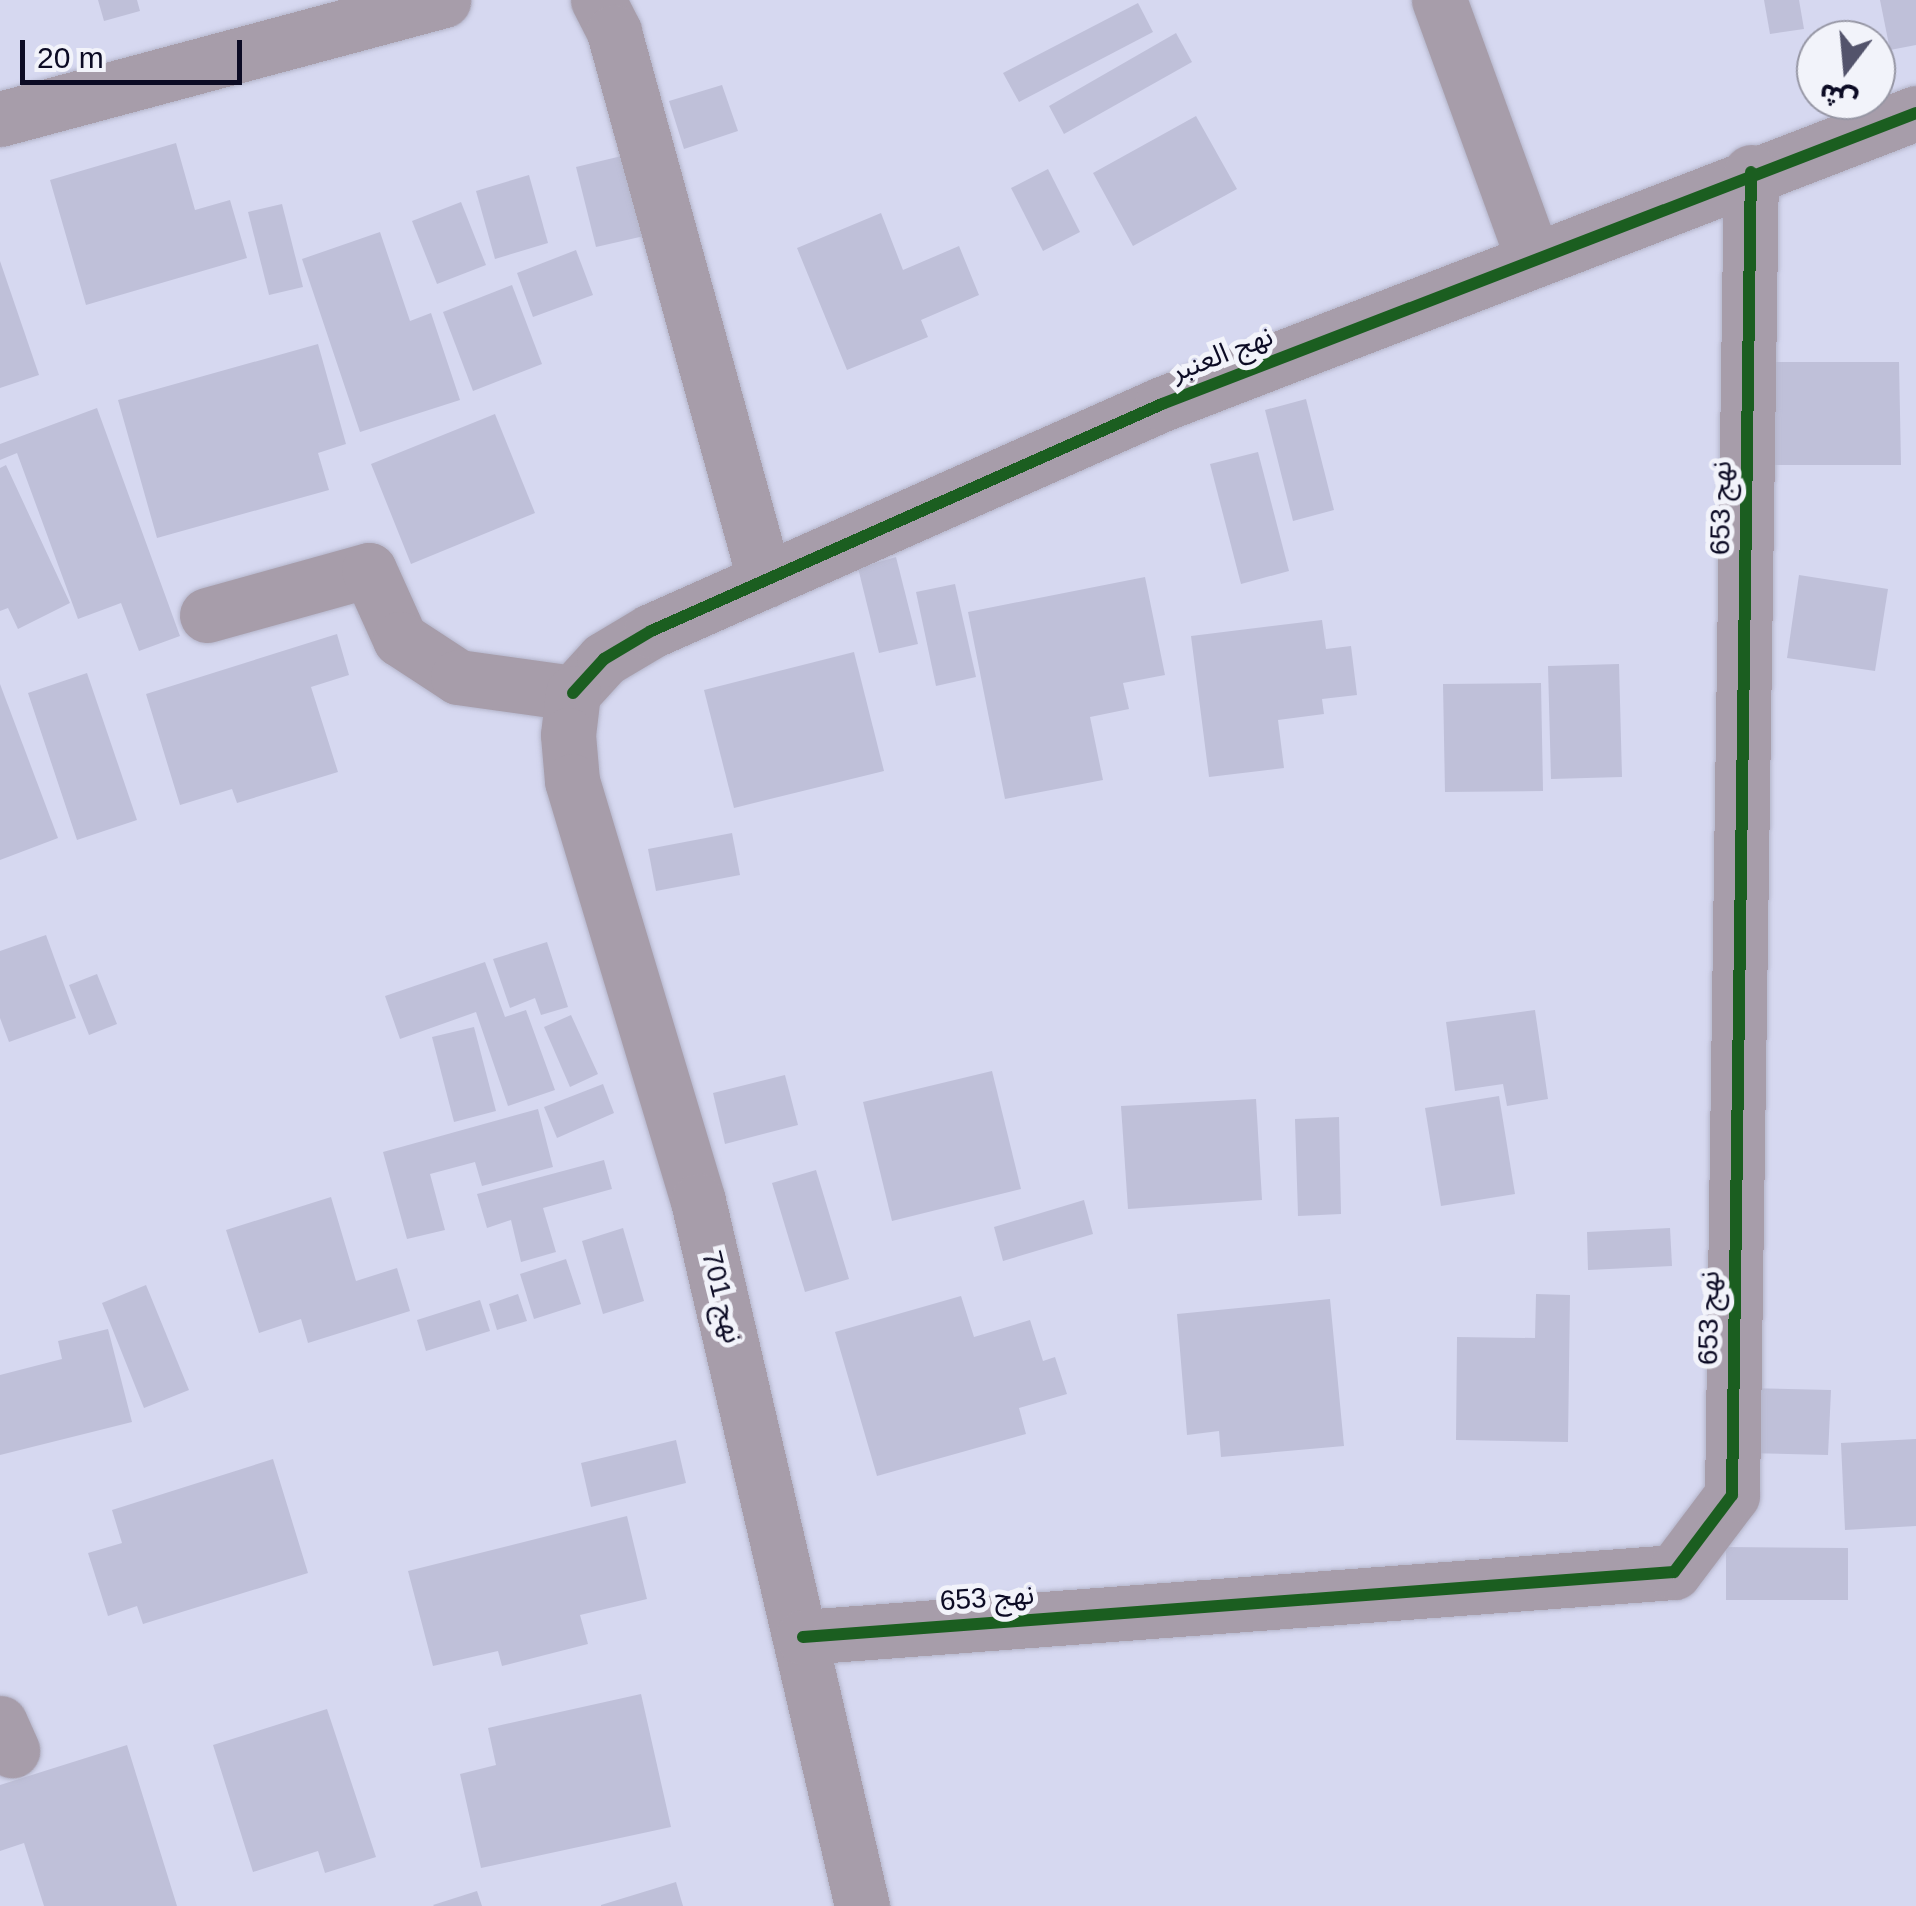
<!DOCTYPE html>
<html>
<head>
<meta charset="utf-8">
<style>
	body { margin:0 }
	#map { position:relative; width:1916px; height:1906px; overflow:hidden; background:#d6d8f0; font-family:Arial,"Noto Sans Arabic",sans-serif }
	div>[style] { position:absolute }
	.building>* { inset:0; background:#bfc0d9 }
	.roads { filter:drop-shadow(0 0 2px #b4b5ca) drop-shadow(0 0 2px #b4b5ca) }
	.minor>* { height:55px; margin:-27.5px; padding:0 27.5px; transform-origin:27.5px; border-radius:27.5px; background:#a79daa }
	.cycleway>* { height:12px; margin:-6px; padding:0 6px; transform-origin:6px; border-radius:6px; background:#1b5e20 }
	span { translate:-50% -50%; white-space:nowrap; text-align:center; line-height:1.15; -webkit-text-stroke:10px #f2f3fa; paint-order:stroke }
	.street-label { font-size:28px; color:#0c0b24 }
	.north { position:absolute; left:1796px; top:20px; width:100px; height:100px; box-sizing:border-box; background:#f2f3fa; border:2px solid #9696a4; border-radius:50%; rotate:196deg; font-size:28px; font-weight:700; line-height:40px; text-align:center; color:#0c0b24 }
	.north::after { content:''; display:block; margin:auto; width:35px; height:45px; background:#53536b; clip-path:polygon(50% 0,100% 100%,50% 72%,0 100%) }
	.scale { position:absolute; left:20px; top:40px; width:222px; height:45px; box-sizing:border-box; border:5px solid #0c0b24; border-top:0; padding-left:12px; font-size:30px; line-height:35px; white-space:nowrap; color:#0c0b24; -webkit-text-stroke:8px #f2f3fa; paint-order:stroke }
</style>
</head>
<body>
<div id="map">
	<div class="building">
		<i style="clip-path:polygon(98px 0,137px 0,140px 11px,104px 21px)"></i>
		<i style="clip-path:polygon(1764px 0,1799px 0,1804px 29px,1770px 34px)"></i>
		<i style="clip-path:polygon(1880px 0,1916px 0,1916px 45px,1890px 50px)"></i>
		<i style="clip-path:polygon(1138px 3px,1153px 32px,1019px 102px,1003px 73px)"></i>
		<i style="clip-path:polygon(1176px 33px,1192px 62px,1064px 134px,1049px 106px)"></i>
		<i style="clip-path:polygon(722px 85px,738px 131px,684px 149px,669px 101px)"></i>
		<i style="clip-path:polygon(1196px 116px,1237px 189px,1133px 246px,1093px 173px)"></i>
		<i style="clip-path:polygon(176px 143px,195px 210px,230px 200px,247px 258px,86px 305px,50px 180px)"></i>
		<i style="clip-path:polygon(634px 153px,653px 234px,596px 247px,576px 167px)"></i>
		<i style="clip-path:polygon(1048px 169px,1080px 232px,1043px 251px,1011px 188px)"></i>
		<i style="clip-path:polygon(529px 175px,548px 243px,495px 259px,476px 191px)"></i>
		<i style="clip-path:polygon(461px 202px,486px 265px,437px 284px,412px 221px)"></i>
		<i style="clip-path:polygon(282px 204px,303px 287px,269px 295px,248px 212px)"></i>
		<i style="clip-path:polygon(881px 213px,903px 270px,959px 246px,979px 295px,921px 320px,928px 337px,847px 370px,797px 248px)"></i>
		<i style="clip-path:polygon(380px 232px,410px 321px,431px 313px,460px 400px,360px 432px,302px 259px)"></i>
		<i style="clip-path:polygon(576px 250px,593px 295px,533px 317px,517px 273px)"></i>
		<i style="clip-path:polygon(0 261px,39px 375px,0 388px)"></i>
		<i style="clip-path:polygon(512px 285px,542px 364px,473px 391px,443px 312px)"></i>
		<i style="clip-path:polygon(318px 344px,346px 444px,318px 453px,329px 490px,157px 538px,118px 400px)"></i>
		<i style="clip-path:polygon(1773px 362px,1899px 362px,1901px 465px,1773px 465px)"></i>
		<i style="clip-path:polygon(1306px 399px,1334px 510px,1293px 521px,1265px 410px)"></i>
		<i style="clip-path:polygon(97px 408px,180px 636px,139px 651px,121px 603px,78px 619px,17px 453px,0 460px,0 444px)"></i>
		<i style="clip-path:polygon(495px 414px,535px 513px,411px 564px,371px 464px)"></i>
		<i style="clip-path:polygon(1258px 452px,1289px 571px,1241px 584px,1210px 464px)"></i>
		<i style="clip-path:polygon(6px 465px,70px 603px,18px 629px,8px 608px,0 611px,0 468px)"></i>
		<i style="clip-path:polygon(896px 557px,918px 644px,879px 653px,858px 568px)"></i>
		<i style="clip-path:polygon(1799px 575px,1888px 589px,1875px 671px,1787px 658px)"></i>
		<i style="clip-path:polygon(1145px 577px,1165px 675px,1123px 683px,1129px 709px,1090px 717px,1103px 780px,1005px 799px,968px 612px)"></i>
		<i style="clip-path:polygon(955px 584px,976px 677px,936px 686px,916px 592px)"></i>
		<i style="clip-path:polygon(1322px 620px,1326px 649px,1351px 646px,1357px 695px,1322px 699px,1324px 714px,1278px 720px,1284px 768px,1209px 777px,1191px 636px)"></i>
		<i style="clip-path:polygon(337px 634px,349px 675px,311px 687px,338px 772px,237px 803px,232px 789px,180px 805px,146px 694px)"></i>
		<i style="clip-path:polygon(854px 652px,884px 771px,734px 808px,704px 690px)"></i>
		<i style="clip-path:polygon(1619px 664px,1622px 777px,1551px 779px,1548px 666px)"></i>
		<i style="clip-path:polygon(87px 673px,137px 820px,77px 840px,28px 693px)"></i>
		<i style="clip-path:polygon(1541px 683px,1543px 791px,1445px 792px,1443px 684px)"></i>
		<i style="clip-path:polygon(0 684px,58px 838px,0 860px)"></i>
		<i style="clip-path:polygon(732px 833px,740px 875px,656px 891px,648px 849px)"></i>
		<i style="clip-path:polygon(46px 935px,76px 1018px,9px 1042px,0 1018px,0 951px)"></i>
		<i style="clip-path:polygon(547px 942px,568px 1007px,541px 1015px,535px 998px,510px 1008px,493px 959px)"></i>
		<i style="clip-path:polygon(485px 962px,505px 1017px,526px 1010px,555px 1090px,508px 1106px,476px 1012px,400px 1039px,385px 996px)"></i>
		<i style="clip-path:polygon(97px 974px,117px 1024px,89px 1035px,69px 985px)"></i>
		<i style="clip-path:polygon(1535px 1010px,1548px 1099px,1507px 1106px,1503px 1084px,1455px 1091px,1446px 1022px)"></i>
		<i style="clip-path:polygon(571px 1015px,598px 1074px,570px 1087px,544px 1027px)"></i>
		<i style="clip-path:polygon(474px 1027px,496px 1111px,454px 1122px,432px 1037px)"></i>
		<i style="clip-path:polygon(992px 1071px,1021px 1189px,892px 1221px,863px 1102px)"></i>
		<i style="clip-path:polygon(785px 1075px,798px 1125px,725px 1144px,713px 1093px)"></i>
		<i style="clip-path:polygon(603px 1084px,614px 1113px,557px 1138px,544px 1107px)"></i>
		<i style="clip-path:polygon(1499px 1096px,1515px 1194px,1441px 1206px,1425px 1108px)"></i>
		<i style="clip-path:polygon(1256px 1099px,1262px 1200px,1128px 1209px,1121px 1106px)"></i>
		<i style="clip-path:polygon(538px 1109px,553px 1167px,482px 1186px,475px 1162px,430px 1174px,445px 1230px,407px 1239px,383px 1152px)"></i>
		<i style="clip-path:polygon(1339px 1117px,1341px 1214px,1298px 1216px,1295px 1119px)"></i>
		<i style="clip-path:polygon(604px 1160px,612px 1189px,543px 1208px,556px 1252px,521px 1262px,511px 1220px,487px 1228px,477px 1194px)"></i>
		<i style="clip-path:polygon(816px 1170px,849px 1279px,805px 1292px,772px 1183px)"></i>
		<i style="clip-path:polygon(331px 1197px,356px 1281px,397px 1268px,410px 1311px,308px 1343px,301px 1319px,259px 1333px,226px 1230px)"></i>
		<i style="clip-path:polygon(1084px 1200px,1093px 1234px,1003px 1261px,994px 1227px)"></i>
		<i style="clip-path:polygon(623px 1228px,644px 1301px,603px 1314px,582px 1241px)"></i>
		<i style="clip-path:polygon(1670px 1228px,1672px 1266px,1588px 1270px,1587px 1232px)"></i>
		<i style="clip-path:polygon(566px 1259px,581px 1304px,534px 1319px,520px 1274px)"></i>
		<i style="clip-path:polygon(146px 1285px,189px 1390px,144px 1408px,102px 1303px)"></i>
		<i style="clip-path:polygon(518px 1294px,527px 1321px,497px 1330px,489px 1304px)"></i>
		<i style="clip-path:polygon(1536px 1294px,1570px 1295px,1568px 1442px,1456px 1440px,1457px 1337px,1535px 1338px)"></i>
		<i style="clip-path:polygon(961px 1296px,974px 1337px,1030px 1320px,1043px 1361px,1055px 1357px,1067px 1394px,1019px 1408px,1026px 1434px,877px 1476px,835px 1332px)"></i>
		<i style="clip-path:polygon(1330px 1299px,1344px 1446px,1221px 1457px,1219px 1431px,1187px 1435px,1177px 1314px)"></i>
		<i style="clip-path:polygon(480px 1300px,490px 1331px,426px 1351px,417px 1320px)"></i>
		<i style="clip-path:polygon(108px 1329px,132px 1422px,0 1455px,0 1375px,62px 1359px,58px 1341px)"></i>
		<i style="clip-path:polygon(1746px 1388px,1831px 1390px,1828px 1455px,1744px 1453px)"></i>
		<i style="clip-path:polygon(1916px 1439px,1916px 1526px,1845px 1530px,1841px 1443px)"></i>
		<i style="clip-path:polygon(676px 1440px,686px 1483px,591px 1507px,581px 1463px)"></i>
		<i style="clip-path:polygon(273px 1459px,308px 1573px,143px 1624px,137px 1606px,108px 1616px,88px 1553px,122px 1543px,112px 1510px)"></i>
		<i style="clip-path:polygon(627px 1516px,647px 1599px,580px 1615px,588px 1644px,502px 1666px,498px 1651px,433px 1666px,408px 1571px)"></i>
		<i style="clip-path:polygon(1726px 1547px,1848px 1548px,1848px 1600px,1726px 1600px)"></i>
		<i style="clip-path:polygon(641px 1694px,671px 1827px,481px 1868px,460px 1774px,496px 1765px,488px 1728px)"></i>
		<i style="clip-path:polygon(327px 1709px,376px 1857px,325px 1873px,318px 1851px,253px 1872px,213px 1745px)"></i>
		<i style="clip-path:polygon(127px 1745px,177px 1906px,44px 1906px,24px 1843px,0 1851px,0 1785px)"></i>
		<i style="clip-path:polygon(676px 1882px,683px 1906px,601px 1906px,601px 1905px)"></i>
		<i style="clip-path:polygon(477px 1891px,482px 1906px,434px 1906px,433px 1905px)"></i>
	</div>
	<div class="roads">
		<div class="minor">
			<i style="left:598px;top:0;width:36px;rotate:63deg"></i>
			<i style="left:614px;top:32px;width:569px;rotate:74.62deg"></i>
			<i style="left:1439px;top:0;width:275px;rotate:70deg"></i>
			<i style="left:0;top:119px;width:459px;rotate:-15deg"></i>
			<i style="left:207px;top:615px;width:168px;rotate:-15.5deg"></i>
			<i style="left:369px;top:570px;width:76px;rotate:65.8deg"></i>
			<i style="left:400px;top:639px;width:69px;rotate:33.2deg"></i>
			<i style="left:458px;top:677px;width:116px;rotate:7.9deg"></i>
			<i style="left:573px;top:693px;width:46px;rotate:-47.6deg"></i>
			<i style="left:604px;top:659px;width:55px;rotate:-30.8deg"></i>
			<i style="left:651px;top:631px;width:559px;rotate:-23.95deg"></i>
			<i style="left:1162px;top:404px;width:808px;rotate:-21.1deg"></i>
			<i style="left:573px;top:693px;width:42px;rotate:96.8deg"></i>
			<i style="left:568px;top:735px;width:46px;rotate:85deg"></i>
			<i style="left:572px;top:781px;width:438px;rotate:73.3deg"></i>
			<i style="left:698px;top:1201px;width:724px;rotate:76.9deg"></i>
			<i style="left:803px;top:1637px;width:873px;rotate:-4.27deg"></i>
			<i style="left:1674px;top:1572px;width:96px;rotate:-53deg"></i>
			<i style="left:1732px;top:1495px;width:1323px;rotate:-89.18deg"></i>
			<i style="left:0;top:1723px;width:30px;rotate:66deg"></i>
		</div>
	</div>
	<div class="cycleway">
		<i style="left:573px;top:693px;width:46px;rotate:-47.6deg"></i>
		<i style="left:604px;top:659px;width:55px;rotate:-30.8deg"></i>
		<i style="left:651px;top:631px;width:559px;rotate:-23.95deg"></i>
		<i style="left:1162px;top:404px;width:808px;rotate:-21.1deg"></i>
		<i style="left:803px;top:1637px;width:873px;rotate:-4.27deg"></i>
		<i style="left:1674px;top:1572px;width:96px;rotate:-53deg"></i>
		<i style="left:1732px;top:1495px;width:1323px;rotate:-89.18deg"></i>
	</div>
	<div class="street-label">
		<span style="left:1222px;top:354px;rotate:-21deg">نهج العنبر</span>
		<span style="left:1721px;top:508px;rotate:-89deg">نهج 653</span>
		<span style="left:722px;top:1297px;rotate:76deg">نهج 701</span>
		<span style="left:1709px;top:1318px;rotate:-89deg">نهج 653</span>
		<span style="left:987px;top:1598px;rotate:-4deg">نهج 653</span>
	</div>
	<div class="north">ش</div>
	<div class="scale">20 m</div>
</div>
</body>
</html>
